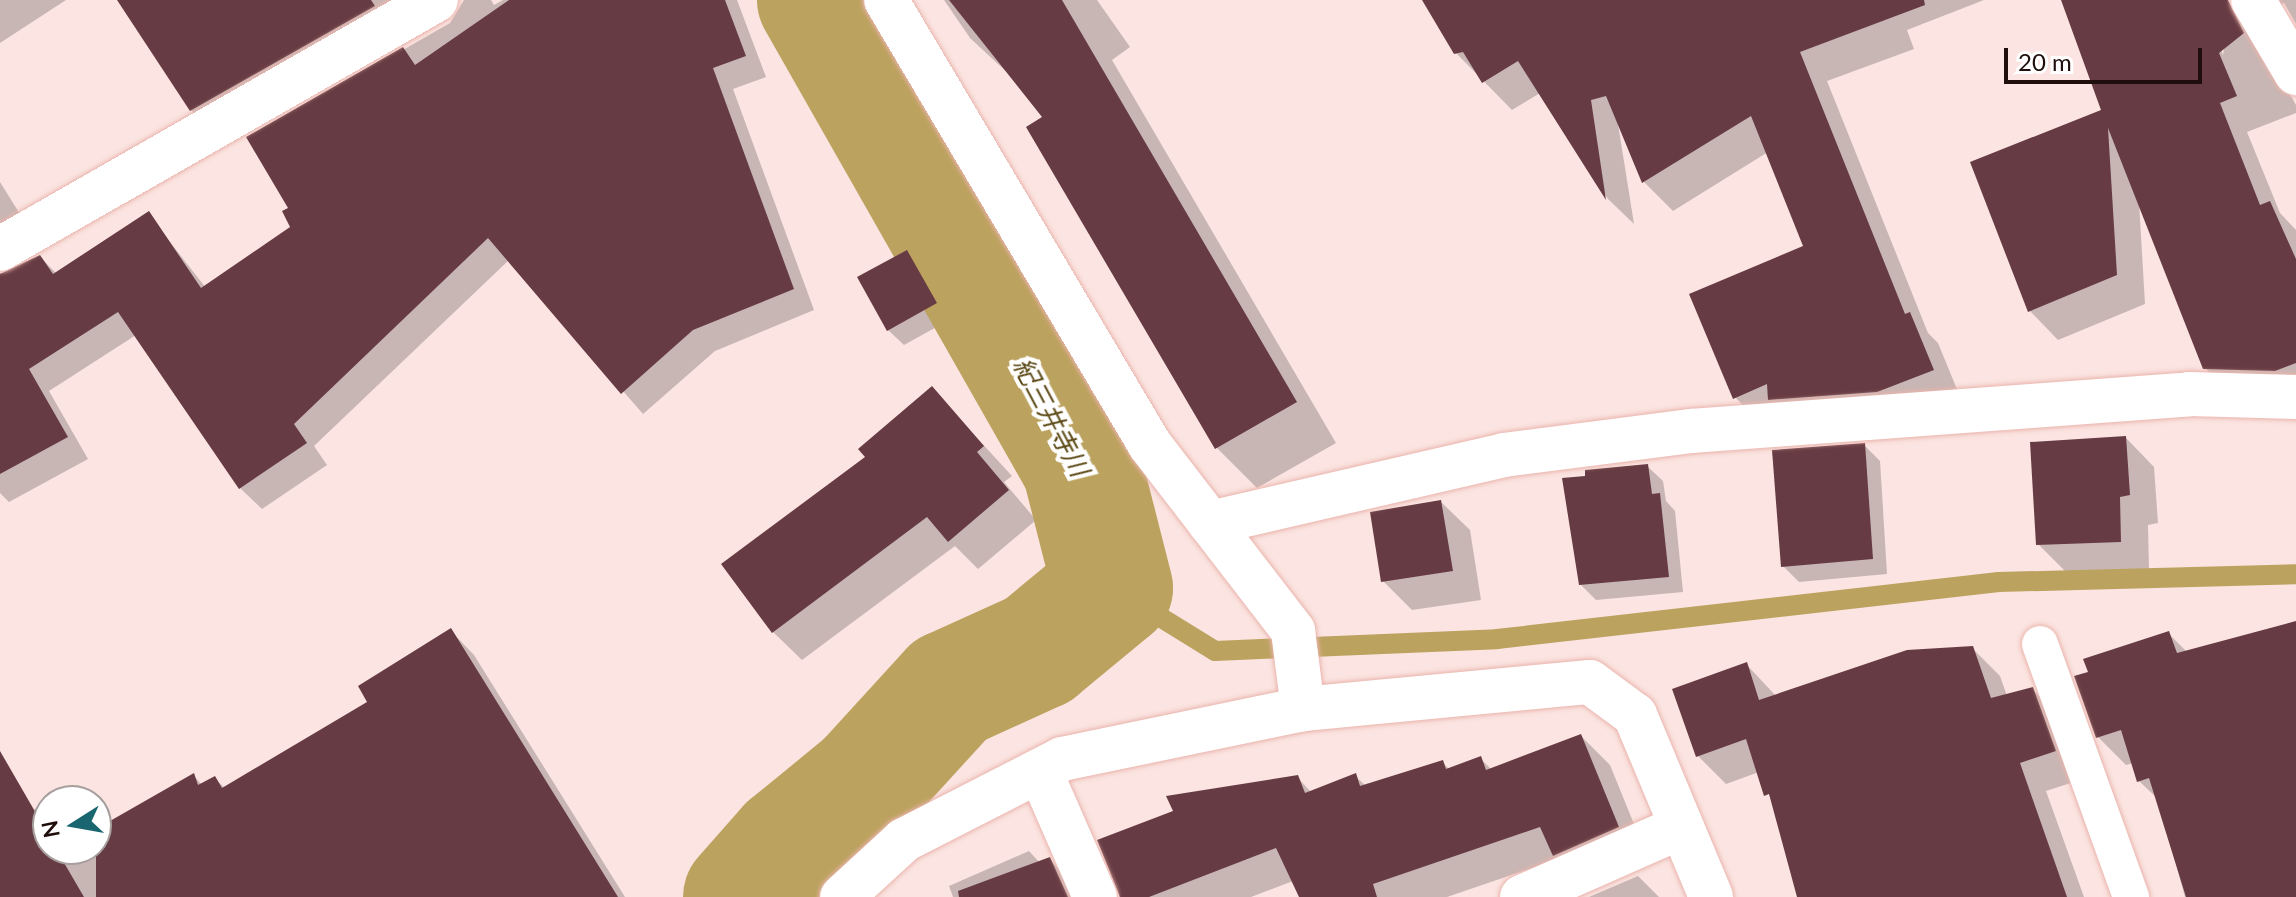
<!DOCTYPE html>
<html>
<head>
<meta charset="utf-8">
<style>
	body { margin:0 }
	#map { position:relative; width:2296px; height:897px; overflow:hidden; background:#fbe4e1; font-family:Lato,"Noto Sans JP",sans-serif }
	div>[style] { position:absolute }
	.shadow>* { inset:0; background:#0003 }
	.stream>* { height:20px; margin:-10px; padding:0 10px; transform-origin:10px; border-radius:10px; background:#bca25f }
	.river>* { height:120px; margin:-60px; padding:0 60px; transform-origin:60px; border-radius:60px; background:#bca25f }
	.building>* { inset:0; background:#673b43 }
	.roads { filter:drop-shadow(0 0 2px #eab4ac) drop-shadow(0 0 2px #eab4ac) }
	.service>* { height:36px; margin:-18px; padding:0 18px; transform-origin:18px; border-radius:18px; background:#fff }
	.minor>* { height:44px; margin:-22px; padding:0 22px; transform-origin:22px; border-radius:22px; background:#fff }
	span { translate:-50% -50%; white-space:nowrap; text-align:center; line-height:1.15; -webkit-text-stroke:8px #fff; paint-order:stroke }
	.water-label { font-size:26px; color:#5b4814; font-style:italic }
	.north { position:absolute; left:32px; top:785px; width:80px; height:80px; box-sizing:border-box; background:#fff; border:2px solid #a69f9e; border-radius:50%; rotate:259deg; font-size:22px; font-weight:700; line-height:32px; text-align:center; color:#200e0c }
	.north::after { content:''; display:block; margin:auto; width:28px; height:36px; background:#1a6670; clip-path:polygon(50% 0,100% 100%,50% 72%,0 100%) }
	.scale { position:absolute; left:2004px; top:48px; width:198px; height:36px; box-sizing:border-box; border:4px solid #200e0c; border-top:0; padding-left:10px; font-size:24px; line-height:28px; white-space:nowrap; color:#200e0c; -webkit-text-stroke:6px #fff; paint-order:stroke }
</style>
</head>
<body>
<div id="map">
	<div class="shadow">
		<i style="clip-path:polygon(0 0,66px 0,0 43px)"></i>
		<i style="clip-path:polygon(120px 0,444px 0,213px 131px,191px 110px)"></i>
		<i style="clip-path:polygon(464px 0,491px 0,494px 5px,503px 0,737px 0,766px 77px,733px 89px,814px 310px,715px 351px,643px 414px,509px 260px,314px 446px,327px 465px,262px 509px,240px 488px,136px 335px,49px 391px,88px 459px,9px 502px,0 493px,0 273px,12px 273px,40px 257px,57px 274px,148px 214px,206px 288px,292px 227px,290px 209px,249px 138px,450px 23px)"></i>
		<i style="clip-path:polygon(944px 0,1097px 0,1130px 47px,1112px 60px,1336px 443px,1257px 488px,1217px 448px,1045px 118px,1013px 78px,970px 38px)"></i>
		<i style="clip-path:polygon(1424px 0,1984px 0,1907px 30px,1914px 49px,1827px 81px,1928px 333px,1938px 343px,1961px 399px,1763px 426px,1735px 397px,1805px 247px,1768px 152px,1673px 211px,1644px 182px,1618px 124px,1634px 224px,1608px 199px,1540px 93px,1512px 110px,1455px 52px)"></i>
		<i style="clip-path:polygon(2064px 0,2203px 0,2223px 55px,2230px 8px,2257px 35px,2296px 105px,2296px 113px,2247px 132px,2280px 213px,2296px 230px,2296px 401px,2234px 397px,2205px 368px,2139px 202px,2145px 304px,2058px 340px,2030px 311px,2104px 112px)"></i>
		<i style="clip-path:polygon(2247px 0,2296px 0,2296px 24px,2284px 3px,2262px 15px)"></i>
		<i style="clip-path:polygon(0 182px,33px 235px,0 258px)"></i>
		<i style="clip-path:polygon(907px 253px,922px 268px,951px 319px,904px 345px,888px 330px)"></i>
		<i style="clip-path:polygon(932px 389px,1012px 476px,1004px 482px,1036px 520px,978px 569px,955px 546px,802px 660px,773px 632px,868px 457px)"></i>
		<i style="clip-path:polygon(2126px 438px,2154px 467px,2158px 523px,2148px 525px,2149px 570px,2067px 573px,2038px 544px)"></i>
		<i style="clip-path:polygon(1864px 445px,1880px 461px,1887px 574px,1799px 582px,1783px 566px)"></i>
		<i style="clip-path:polygon(1647px 466px,1663px 481px,1666px 501px,1675px 511px,1683px 592px,1596px 600px,1580px 584px)"></i>
		<i style="clip-path:polygon(1441px 502px,1470px 530px,1481px 600px,1412px 610px,1383px 581px)"></i>
		<i style="clip-path:polygon(2296px 623px,2296px 897px,2185px 897px,2158px 799px,2139px 781px,2133px 763px,2126px 765px,2098px 737px,2090px 673px,2168px 633px,2187px 652px)"></i>
		<i style="clip-path:polygon(451px 631px,474px 655px,625px 897px,0 897px,0 828px,48px 802px,48px 849px,96px 849px,96px 804px,110px 824px,194px 776px,202px 785px,214px 778px,225px 788px,370px 702px)"></i>
		<i style="clip-path:polygon(1972px 648px,2000px 676px,2007px 696px,2032px 689px,2061px 717px,2083px 779px,2046px 791px,2084px 897px,1799px 897px,1774px 802px,1759px 772px,1726px 784px,1698px 756px,1746px 664px,1776px 696px)"></i>
		<i style="clip-path:polygon(1581px 736px,1610px 765px,1647px 856px,1558px 859px,1447px 897px,1301px 897px,1293px 881px,1251px 897px,1119px 897px,1120px 887px,1297px 777px,1312px 793px,1355px 776px,1366px 786px,1442px 762px,1450px 770px,1481px 759px,1492px 770px)"></i>
		<i style="clip-path:polygon(78px 785px,93px 801px,49px 801px)"></i>
		<i style="clip-path:polygon(1029px 851px,1040px 863px,1050px 859px,1082px 897px,953px 897px,949px 886px)"></i>
		<i style="clip-path:polygon(1638px 876px,1659px 897px,1589px 897px)"></i>
	</div>
	<div class="stream">
		<i style="left:1113px;top:588px;width:120px;rotate:31.7deg"></i>
		<i style="left:1215px;top:651px;width:282px;rotate:-2.4deg"></i>
		<i style="left:1497px;top:639px;width:505px;rotate:-6.48deg"></i>
		<i style="left:1999px;top:582px;width:297px;rotate:-1.5deg"></i>
	</div>
	<div class="river">
		<i style="left:743px;top:897px;width:68px;rotate:-48.6deg"></i>
		<i style="left:788px;top:846px;width:99px;rotate:-39.3deg"></i>
		<i style="left:865px;top:783px;width:126px;rotate:-47.6deg"></i>
		<i style="left:950px;top:690px;width:97px;rotate:-24.4deg"></i>
		<i style="left:1038px;top:650px;width:97px;rotate:-39.6deg"></i>
		<i style="left:1113px;top:588px;width:126px;rotate:-104.3deg"></i>
		<i style="left:1082px;top:466px;width:536px;rotate:-119.63deg"></i>
	</div>
	<div class="building">
		<i style="clip-path:polygon(117px 0,371px 0,375px 6px,190px 111px)"></i>
		<i style="clip-path:polygon(509px 0,725px 0,746px 56px,713px 68px,794px 289px,693px 330px,621px 394px,488px 238px,294px 424px,307px 443px,239px 489px,118px 312px,29px 369px,68px 437px,0 474px,0 274px,40px 255px,53px 274px,149px 211px,201px 288px,290px 227px,282px 211px,288px 208px,246px 137px,403px 47px,415px 65px)"></i>
		<i style="clip-path:polygon(949px 0,1062px 0,1297px 402px,1215px 449px,1026px 127px,1042px 117px)"></i>
		<i style="clip-path:polygon(1422px 0,1924px 0,1925px 5px,1800px 52px,1905px 314px,1910px 312px,1934px 370px,1877px 392px,1768px 400px,1767px 384px,1733px 399px,1689px 294px,1803px 246px,1751px 116px,1642px 183px,1606px 96px,1591px 100px,1606px 200px,1518px 61px,1482px 83px,1463px 52px,1454px 54px)"></i>
		<i style="clip-path:polygon(2061px 0,2228px 0,2244px 33px,2219px 53px,2237px 96px,2220px 103px,2260px 205px,2270px 201px,2296px 259px,2296px 363px,2275px 371px,2203px 369px,2108px 128px,2117px 275px,2028px 312px,1970px 162px,2101px 110px)"></i>
		<i style="clip-path:polygon(907px 250px,937px 303px,887px 331px,857px 277px)"></i>
		<i style="clip-path:polygon(932px 386px,984px 446px,977px 452px,1009px 490px,948px 542px,927px 517px,772px 633px,721px 564px,865px 457px,858px 449px)"></i>
		<i style="clip-path:polygon(2126px 436px,2130px 495px,2120px 497px,2121px 542px,2036px 545px,2030px 442px)"></i>
		<i style="clip-path:polygon(1865px 443px,1873px 559px,1781px 567px,1772px 450px)"></i>
		<i style="clip-path:polygon(1648px 464px,1652px 494px,1660px 493px,1669px 577px,1579px 585px,1562px 478px,1585px 476px,1585px 470px)"></i>
		<i style="clip-path:polygon(1441px 500px,1453px 571px,1381px 582px,1370px 512px)"></i>
		<i style="clip-path:polygon(2296px 621px,2296px 897px,2186px 897px,2149px 778px,2137px 782px,2121px 730px,2096px 738px,2074px 676px,2088px 672px,2083px 659px,2169px 631px,2177px 653px)"></i>
		<i style="clip-path:polygon(451px 628px,618px 897px,96px 897px,96px 829px,194px 773px,198px 785px,215px 776px,222px 788px,367px 702px,358px 686px)"></i>
		<i style="clip-path:polygon(1973px 646px,1991px 698px,2033px 687px,2056px 751px,2020px 763px,2067px 897px,1797px 897px,1769px 794px,1764px 796px,1746px 739px,1696px 757px,1672px 689px,1747px 662px,1759px 700px,1907px 650px)"></i>
		<i style="clip-path:polygon(1581px 734px,1619px 827px,1553px 856px,1540px 827px,1373px 884px,1377px 897px,1299px 897px,1276px 848px,1149px 897px,1120px 897px,1097px 840px,1173px 811px,1166px 796px,1298px 775px,1305px 793px,1356px 773px,1360px 786px,1443px 760px,1446px 769px,1481px 756px,1486px 770px)"></i>
		<i style="clip-path:polygon(0 751px,48px 834px,48px 849px,56px 849px,84px 897px,0 897px)"></i>
		<i style="clip-path:polygon(1050px 857px,1068px 897px,959px 897px,958px 891px)"></i>
	</div>
	<div class="roads">
		<div class="service">
			<i style="left:2040px;top:644px;width:269px;rotate:70.2deg"></i>
		</div>
		<div class="minor">
			<i style="left:886px;top:0;width:517px;rotate:59.32deg"></i>
			<i style="left:1150px;top:445px;width:235px;rotate:52.4deg"></i>
			<i style="left:1293px;top:631px;width:79px;rotate:82.7deg"></i>
			<i style="left:2253px;top:0;width:85px;rotate:59.5deg"></i>
			<i style="left:0;top:249px;width:502px;rotate:-29.73deg"></i>
			<i style="left:1210px;top:523px;width:302px;rotate:-13deg"></i>
			<i style="left:1504px;top:455px;width:189px;rotate:-7.3deg"></i>
			<i style="left:1691px;top:431px;width:499px;rotate:-4.2deg"></i>
			<i style="left:2189px;top:394px;width:107px;rotate:1.6deg"></i>
			<i style="left:1040px;top:771px;width:137px;rotate:66.4deg"></i>
			<i style="left:842px;top:897px;width:84px;rotate:-42.6deg"></i>
			<i style="left:904px;top:840px;width:178px;rotate:-27.1deg"></i>
			<i style="left:1062px;top:759px;width:246px;rotate:-11.7deg"></i>
			<i style="left:1303px;top:709px;width:288px;rotate:-5.4deg"></i>
			<i style="left:1590px;top:682px;width:56px;rotate:36.3deg"></i>
			<i style="left:1635px;top:715px;width:197px;rotate:67.3deg"></i>
			<i style="left:1522px;top:897px;width:174px;rotate:-23.8deg"></i>
		</div>
	</div>
	<div class="water-label">
		<span style="left:1051px;top:417px;rotate:62deg">紀三井寺川</span>
	</div>
	<div class="north">N</div>
	<div class="scale">20 m</div>
</div>
</body>
</html>
